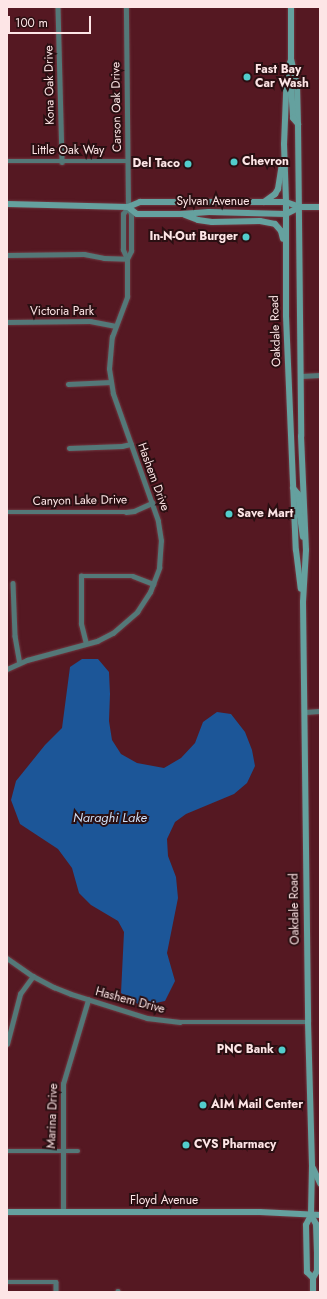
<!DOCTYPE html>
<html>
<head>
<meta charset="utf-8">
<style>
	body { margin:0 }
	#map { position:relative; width:327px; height:1299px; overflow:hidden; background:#551822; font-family:Jost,sans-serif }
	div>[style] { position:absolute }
	.water>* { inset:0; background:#1c5698 }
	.roads { filter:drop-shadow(0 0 1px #703941) drop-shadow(0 0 1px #703941) }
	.street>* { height:4.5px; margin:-2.25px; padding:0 2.25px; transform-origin:2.25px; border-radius:2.25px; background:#547878 }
	.secondary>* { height:6px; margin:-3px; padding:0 3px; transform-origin:3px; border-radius:3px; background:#65a19f }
	.dots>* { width:11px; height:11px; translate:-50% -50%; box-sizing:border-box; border:2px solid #2a0f12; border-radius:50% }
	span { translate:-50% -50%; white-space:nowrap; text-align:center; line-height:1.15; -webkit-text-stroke:4px #2a0f12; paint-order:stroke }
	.poi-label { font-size:12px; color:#fde5e6; font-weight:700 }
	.left { translate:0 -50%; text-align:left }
	.right { translate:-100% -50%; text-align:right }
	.street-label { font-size:12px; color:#fde5e6 }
	.water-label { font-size:13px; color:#cddef5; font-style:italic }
	.frame { position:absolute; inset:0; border:8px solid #fde5e6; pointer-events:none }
	.scale { position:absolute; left:8px; top:16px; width:83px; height:18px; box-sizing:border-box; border:2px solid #fde5e6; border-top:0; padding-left:5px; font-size:12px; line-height:14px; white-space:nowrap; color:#fde5e6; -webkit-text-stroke:3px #2a0f12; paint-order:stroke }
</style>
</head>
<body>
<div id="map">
	<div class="water">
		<i style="clip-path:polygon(82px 659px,98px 659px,109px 672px,110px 694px,109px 721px,112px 740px,121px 754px,137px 763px,164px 768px,181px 758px,195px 743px,203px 722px,217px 712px,231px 714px,245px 732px,252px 750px,255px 766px,247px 783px,234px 794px,186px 814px,175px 822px,167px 839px,168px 856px,176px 877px,178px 898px,167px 953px,175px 981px,165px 1001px,141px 1006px,121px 993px,124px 932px,118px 921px,91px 905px,79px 893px,72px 868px,58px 849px,20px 824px,11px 800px,16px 781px,45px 745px,62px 728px,70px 667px)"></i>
	</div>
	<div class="roads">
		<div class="street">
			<i style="left:58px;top:7px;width:155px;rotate:88.5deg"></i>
			<i style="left:7px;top:161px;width:121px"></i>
			<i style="left:7px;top:255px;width:77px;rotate:-0.7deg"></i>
			<i style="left:84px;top:254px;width:20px;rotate:11deg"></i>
			<i style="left:104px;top:258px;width:23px;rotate:2deg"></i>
			<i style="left:127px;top:259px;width:10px;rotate:-114deg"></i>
			<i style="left:123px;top:250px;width:36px;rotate:-90deg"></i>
			<i style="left:123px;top:214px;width:9px;rotate:-54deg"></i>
			<i style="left:7px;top:322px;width:83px;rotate:-0.7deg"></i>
			<i style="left:90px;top:321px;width:26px;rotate:11deg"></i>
			<i style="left:301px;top:376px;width:19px;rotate:-3deg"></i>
			<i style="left:68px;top:384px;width:43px;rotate:-2.7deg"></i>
			<i style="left:69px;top:448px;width:53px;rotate:-2.2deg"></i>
			<i style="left:122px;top:446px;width:9px;rotate:-13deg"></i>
			<i style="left:7px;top:512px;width:119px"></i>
			<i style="left:126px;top:512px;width:8px;rotate:-7deg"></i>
			<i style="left:134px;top:511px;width:20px;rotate:-24deg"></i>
			<i style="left:13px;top:583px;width:53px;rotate:87.8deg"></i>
			<i style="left:15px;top:636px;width:27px;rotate:80deg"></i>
			<i style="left:86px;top:644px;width:21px;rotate:-104deg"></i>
			<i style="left:81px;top:624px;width:48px;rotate:-90deg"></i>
			<i style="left:81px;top:576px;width:52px"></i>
			<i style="left:133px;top:576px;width:22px;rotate:21deg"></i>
			<i style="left:7px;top:669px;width:22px;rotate:-24deg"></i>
			<i style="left:27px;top:660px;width:73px;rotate:-15.2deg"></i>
			<i style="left:97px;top:641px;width:18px;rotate:-27deg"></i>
			<i style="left:113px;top:633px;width:32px;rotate:-41deg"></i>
			<i style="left:137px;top:612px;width:24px;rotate:-57deg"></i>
			<i style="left:150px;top:592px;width:26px;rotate:-69deg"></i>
			<i style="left:159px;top:568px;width:27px;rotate:-86deg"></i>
			<i style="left:161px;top:541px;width:20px;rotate:-99deg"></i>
			<i style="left:158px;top:521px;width:135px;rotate:-109.5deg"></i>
			<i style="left:113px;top:394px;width:25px;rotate:-99deg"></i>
			<i style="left:109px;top:369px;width:32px;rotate:-85deg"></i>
			<i style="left:112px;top:337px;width:43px;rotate:-69.4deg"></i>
			<i style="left:127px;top:297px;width:38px;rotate:-90deg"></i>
			<i style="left:127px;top:259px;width:9px;rotate:-63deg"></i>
			<i style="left:131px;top:251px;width:37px;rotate:-90deg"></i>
			<i style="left:131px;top:214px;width:8px;rotate:-113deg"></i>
			<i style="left:128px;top:207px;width:200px;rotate:-90.6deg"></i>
			<i style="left:304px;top:712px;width:16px;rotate:-4deg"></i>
			<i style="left:7px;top:958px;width:32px;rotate:35deg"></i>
			<i style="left:33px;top:976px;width:24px;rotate:28deg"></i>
			<i style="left:54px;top:987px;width:18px;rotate:22deg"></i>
			<i style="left:71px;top:994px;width:80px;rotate:17.5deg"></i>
			<i style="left:147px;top:1018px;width:33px;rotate:7deg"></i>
			<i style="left:180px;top:1022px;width:128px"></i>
			<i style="left:7px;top:1044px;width:52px;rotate:-75.4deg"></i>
			<i style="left:20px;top:994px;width:22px;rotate:-54deg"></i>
			<i style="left:7px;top:1151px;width:71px"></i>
			<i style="left:63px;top:1212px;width:128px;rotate:-90deg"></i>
			<i style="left:63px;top:1084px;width:88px;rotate:-73.4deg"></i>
			<i style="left:7px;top:1282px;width:49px"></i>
			<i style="left:56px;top:1282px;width:10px;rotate:90deg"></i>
			<i style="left:118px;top:1291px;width:1px;rotate:90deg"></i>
		</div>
		<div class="secondary">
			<i style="left:291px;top:7px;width:52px;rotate:90deg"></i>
			<i style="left:291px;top:59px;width:26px;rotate:77deg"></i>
			<i style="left:297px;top:84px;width:40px;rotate:88.6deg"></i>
			<i style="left:298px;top:124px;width:312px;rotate:89.4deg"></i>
			<i style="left:301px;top:436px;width:114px;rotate:87.5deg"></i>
			<i style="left:306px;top:550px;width:52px;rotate:93.3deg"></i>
			<i style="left:303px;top:602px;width:420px;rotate:89.3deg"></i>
			<i style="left:308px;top:1022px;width:144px;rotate:88.4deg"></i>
			<i style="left:312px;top:1166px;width:49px;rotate:91.2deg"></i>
			<i style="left:311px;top:1215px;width:11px;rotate:117deg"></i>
			<i style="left:306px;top:1225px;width:47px;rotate:88.8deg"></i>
			<i style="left:307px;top:1272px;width:8px;rotate:45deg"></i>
			<i style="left:291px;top:60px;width:11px;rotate:112deg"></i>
			<i style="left:287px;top:70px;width:74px;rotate:92.3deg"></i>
			<i style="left:284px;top:144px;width:58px;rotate:88deg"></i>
			<i style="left:286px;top:202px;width:114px;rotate:90deg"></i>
			<i style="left:286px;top:316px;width:234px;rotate:87.6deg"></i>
			<i style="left:296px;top:550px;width:39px;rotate:83deg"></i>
			<i style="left:286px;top:83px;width:6px;rotate:39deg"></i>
			<i style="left:291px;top:87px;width:31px;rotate:86deg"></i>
			<i style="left:293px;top:118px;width:8px;rotate:50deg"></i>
			<i style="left:264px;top:202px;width:14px;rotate:-36deg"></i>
			<i style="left:275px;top:194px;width:6px;rotate:-59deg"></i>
			<i style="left:278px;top:189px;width:24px;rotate:-81deg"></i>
			<i style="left:7px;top:204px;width:121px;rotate:1.4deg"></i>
			<i style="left:128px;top:207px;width:13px;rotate:-23deg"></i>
			<i style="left:140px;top:202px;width:146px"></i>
			<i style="left:286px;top:202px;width:15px;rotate:20deg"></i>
			<i style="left:300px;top:207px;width:20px"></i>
			<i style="left:128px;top:207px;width:11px;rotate:38deg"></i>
			<i style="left:137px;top:214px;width:44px"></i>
			<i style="left:181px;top:214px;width:28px;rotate:-4deg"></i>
			<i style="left:209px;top:212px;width:77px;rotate:1.5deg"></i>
			<i style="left:286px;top:214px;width:16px;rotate:-27deg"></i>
			<i style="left:185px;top:215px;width:14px;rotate:21deg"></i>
			<i style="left:198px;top:220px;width:14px;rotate:8deg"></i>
			<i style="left:212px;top:222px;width:48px;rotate:-1.2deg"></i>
			<i style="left:260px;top:221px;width:15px;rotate:11deg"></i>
			<i style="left:275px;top:224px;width:9px;rotate:49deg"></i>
			<i style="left:281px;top:231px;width:8px;rotate:76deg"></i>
			<i style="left:293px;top:488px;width:8px;rotate:50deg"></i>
			<i style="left:298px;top:494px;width:6px;rotate:81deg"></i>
			<i style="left:299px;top:500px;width:16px;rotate:86deg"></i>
			<i style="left:300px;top:516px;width:21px;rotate:82deg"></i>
			<i style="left:313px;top:1168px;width:17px;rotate:65deg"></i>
			<i style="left:7px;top:1212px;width:253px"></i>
			<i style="left:260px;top:1212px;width:60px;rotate:2.9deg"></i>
			<i style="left:311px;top:1215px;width:10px;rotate:61deg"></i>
			<i style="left:316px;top:1224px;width:28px;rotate:88deg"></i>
			<i style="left:317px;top:1252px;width:19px;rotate:90deg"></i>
			<i style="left:317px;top:1271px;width:8px;rotate:120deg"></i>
			<i style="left:313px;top:1278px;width:14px;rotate:90deg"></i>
		</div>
	</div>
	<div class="dots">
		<i style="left:247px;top:77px;background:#52cdcc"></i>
		<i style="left:234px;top:162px;background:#52cdcc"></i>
		<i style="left:188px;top:164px;background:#52cdcc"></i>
		<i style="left:246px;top:237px;background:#52cdcc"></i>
		<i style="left:229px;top:514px;background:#52cdcc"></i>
		<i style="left:282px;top:1050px;background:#52cdcc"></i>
		<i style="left:203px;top:1105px;background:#52cdcc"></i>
		<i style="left:186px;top:1145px;background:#52cdcc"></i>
	</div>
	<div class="poi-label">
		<span class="left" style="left:255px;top:77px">Fast Bay<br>Car Wash</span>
		<span class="left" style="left:242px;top:162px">Chevron</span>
		<span class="right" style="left:180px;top:164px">Del Taco</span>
		<span class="right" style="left:238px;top:237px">In-N-Out Burger</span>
		<span class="left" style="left:237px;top:514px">Save Mart</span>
		<span class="right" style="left:274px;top:1050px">PNC Bank</span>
		<span class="left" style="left:211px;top:1105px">AIM Mail Center</span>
		<span class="left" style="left:194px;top:1145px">CVS Pharmacy</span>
	</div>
	<div class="street-label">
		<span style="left:50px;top:85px;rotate:-91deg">Kona Oak Drive</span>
		<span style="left:117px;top:107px;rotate:-91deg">Carson Oak Drive</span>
		<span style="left:68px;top:151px">Little Oak Way</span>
		<span style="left:213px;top:202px">Sylvan Avenue</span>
		<span style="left:62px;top:312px">Victoria Park</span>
		<span style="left:276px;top:331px;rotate:-92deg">Oakdale Road</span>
		<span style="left:153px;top:477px;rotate:70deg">Hashem Drive</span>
		<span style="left:80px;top:501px;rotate:-1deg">Canyon Lake Drive</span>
		<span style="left:295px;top:909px;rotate:-91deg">Oakdale Road</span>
		<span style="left:130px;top:1001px;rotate:15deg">Hashem Drive</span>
		<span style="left:53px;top:1116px;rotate:-88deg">Marina Drive</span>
		<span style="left:164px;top:1201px">Floyd Avenue</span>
	</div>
	<div class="water-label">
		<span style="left:110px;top:818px">Naraghi Lake</span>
	</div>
	<div class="frame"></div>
	<div class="scale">100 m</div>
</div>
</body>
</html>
